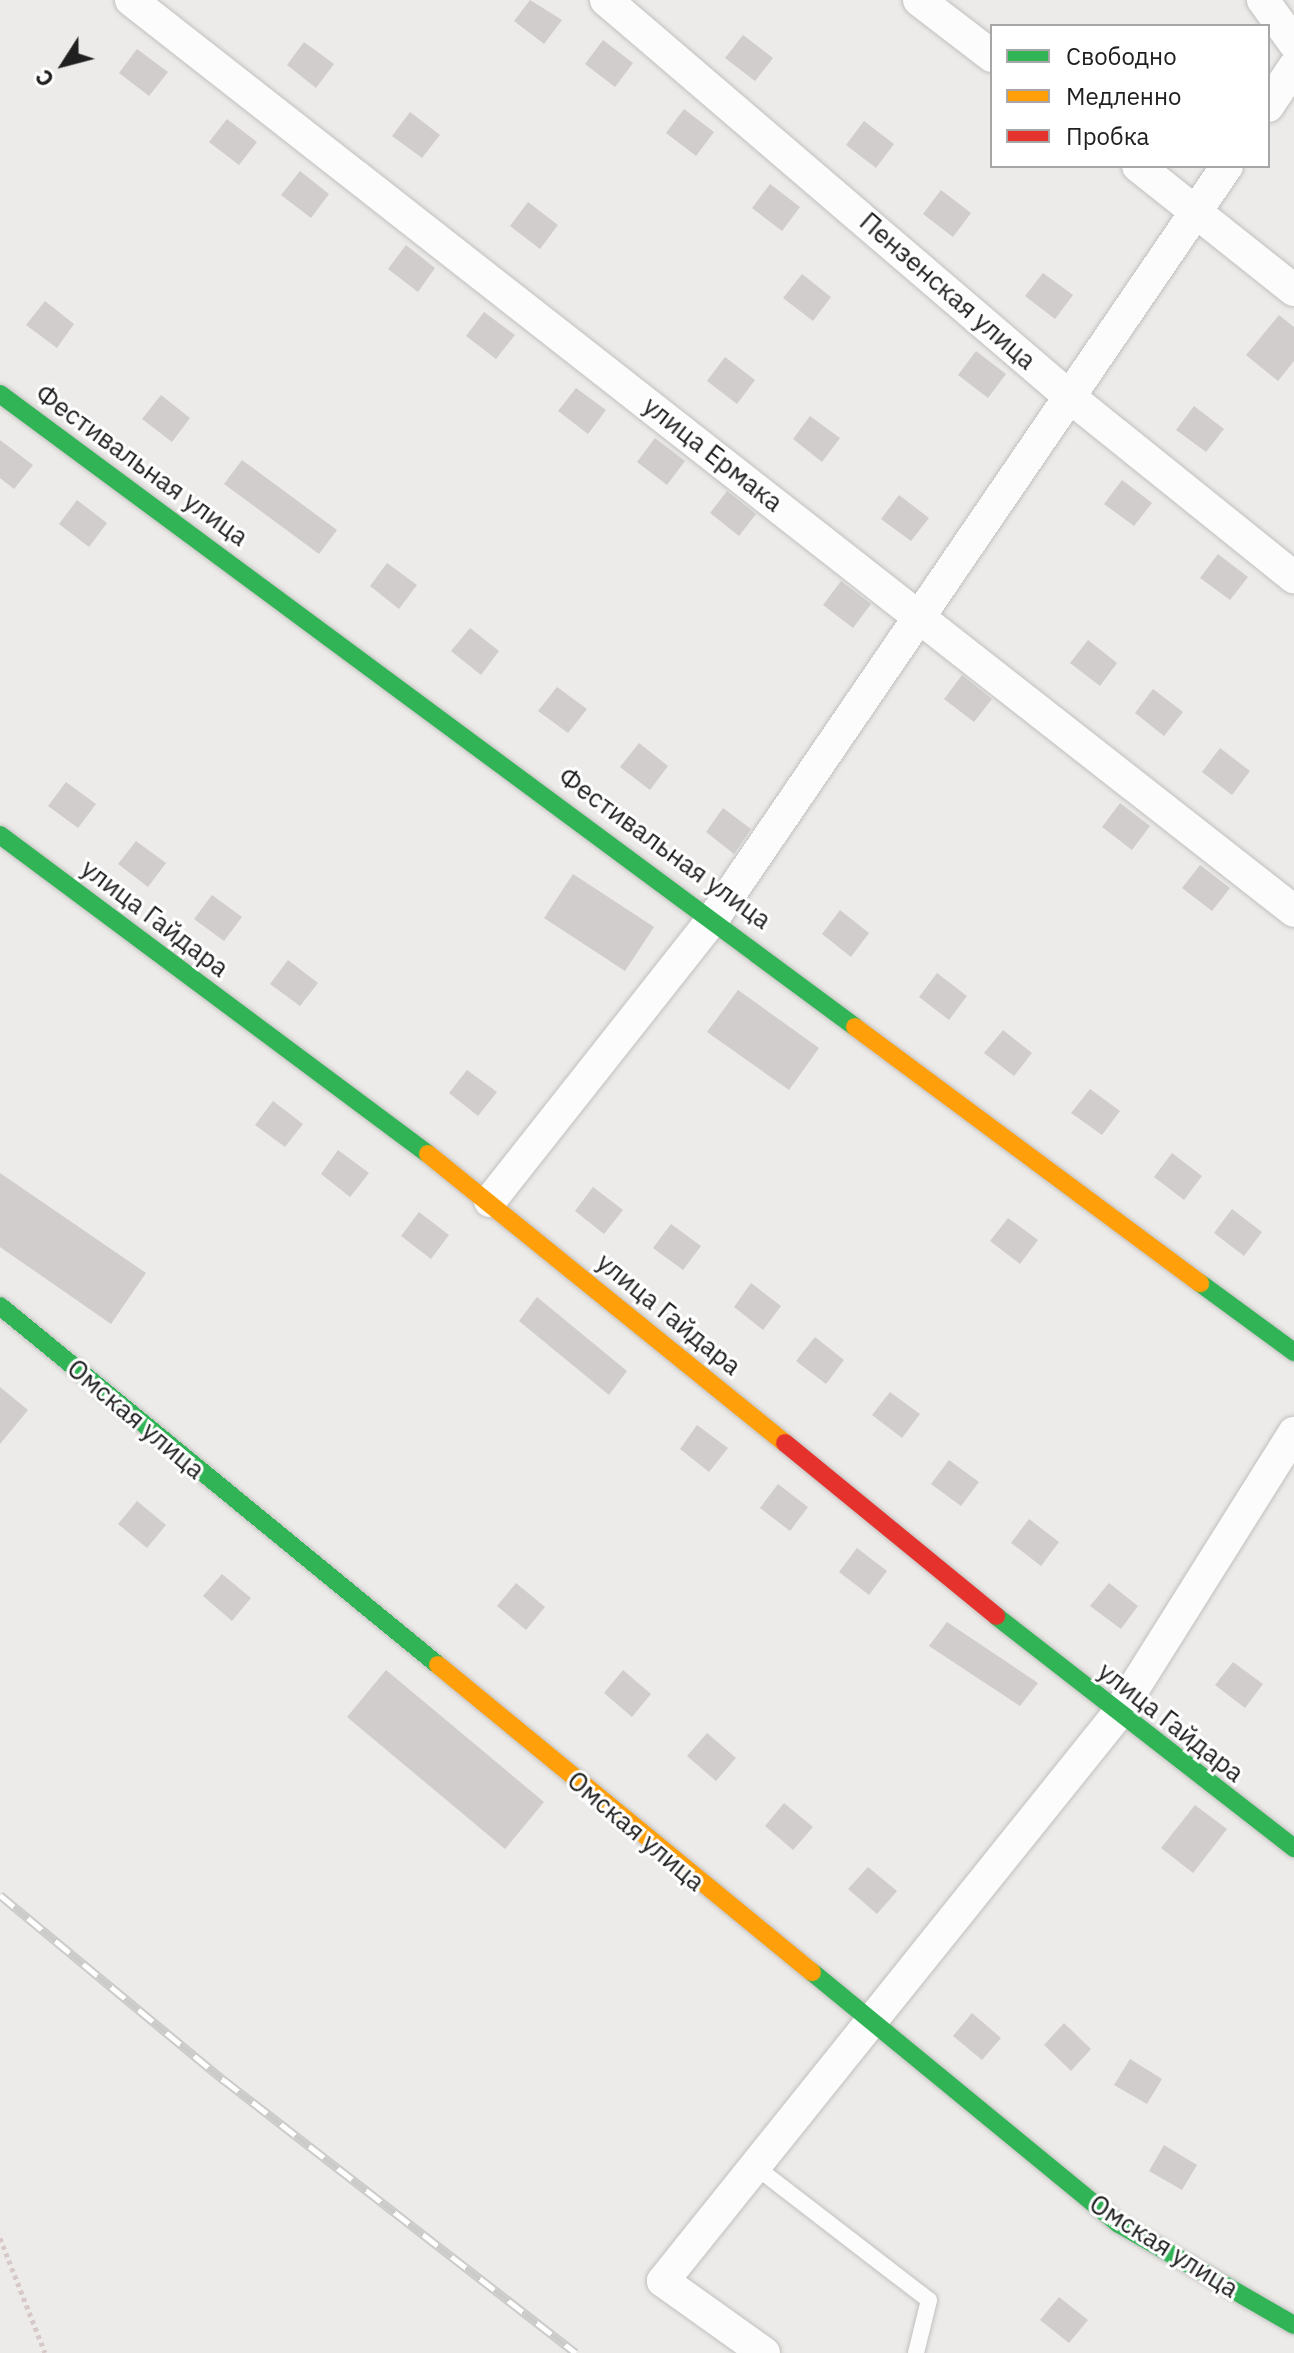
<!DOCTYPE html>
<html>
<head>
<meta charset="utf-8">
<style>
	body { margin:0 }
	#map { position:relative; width:1294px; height:2353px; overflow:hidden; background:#edebe9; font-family:"IBM Plex Sans",sans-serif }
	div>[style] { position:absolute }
	.building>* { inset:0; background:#d0cdcc }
	.path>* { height:5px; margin-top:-2.5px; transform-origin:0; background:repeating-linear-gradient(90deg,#d6c9c8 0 4px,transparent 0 8px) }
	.roads { filter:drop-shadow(0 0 2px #c1c0bf) drop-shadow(0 0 2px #c1c0bf) }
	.lane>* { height:16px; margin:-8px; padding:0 8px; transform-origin:8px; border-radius:8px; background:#fcfcfc }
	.street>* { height:32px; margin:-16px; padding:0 16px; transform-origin:16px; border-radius:16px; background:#fcfcfc }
	.fast>* { height:18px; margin:-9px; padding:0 9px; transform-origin:9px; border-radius:9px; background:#30b455 }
	.slow>* { height:18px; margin:-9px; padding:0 9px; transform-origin:9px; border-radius:9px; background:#ff9f0a }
	.jam>* { height:18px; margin:-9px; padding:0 9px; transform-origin:9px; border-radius:9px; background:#e5322d }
	.rail>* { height:9px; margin-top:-4.5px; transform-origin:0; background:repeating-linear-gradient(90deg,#fff 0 18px,#cbcbca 0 36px); box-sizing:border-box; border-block:2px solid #cbcbca }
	span { translate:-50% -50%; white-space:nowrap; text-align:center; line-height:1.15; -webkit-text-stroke:6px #fff; paint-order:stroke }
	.street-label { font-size:26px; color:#202020 }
	.legend { position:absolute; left:990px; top:24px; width:280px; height:144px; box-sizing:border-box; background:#fff; border:2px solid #a6a6a6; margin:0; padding:10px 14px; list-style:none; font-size:24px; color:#202020 }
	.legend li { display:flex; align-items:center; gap:16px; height:40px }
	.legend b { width:40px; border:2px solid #a6a6a6 }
	.north { position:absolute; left:24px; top:24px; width:80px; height:80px; -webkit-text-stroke:6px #fff; paint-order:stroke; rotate:234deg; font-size:22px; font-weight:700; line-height:32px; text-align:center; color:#202020 }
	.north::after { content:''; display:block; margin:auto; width:28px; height:36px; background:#202020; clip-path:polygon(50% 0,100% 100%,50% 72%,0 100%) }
</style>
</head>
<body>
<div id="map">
	<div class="building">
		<i style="clip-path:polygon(530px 0,562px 20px,544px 44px,514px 21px)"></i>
		<i style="clip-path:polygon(743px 35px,773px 58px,755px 81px,725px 58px)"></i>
		<i style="clip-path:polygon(603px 40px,633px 63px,615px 87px,585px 64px)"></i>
		<i style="clip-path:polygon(304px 42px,334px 64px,316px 88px,287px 65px)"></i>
		<i style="clip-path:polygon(137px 49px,168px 72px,149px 96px,119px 73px)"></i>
		<i style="clip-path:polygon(684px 109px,714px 132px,696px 156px,666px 133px)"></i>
		<i style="clip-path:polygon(410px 112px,440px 135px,422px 158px,392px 136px)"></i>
		<i style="clip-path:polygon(227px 119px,257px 142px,239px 165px,209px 142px)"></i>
		<i style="clip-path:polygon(864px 121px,894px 144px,876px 168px,846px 145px)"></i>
		<i style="clip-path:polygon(300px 171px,329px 194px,311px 218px,281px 195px)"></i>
		<i style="clip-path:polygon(770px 184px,800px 207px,782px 231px,752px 208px)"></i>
		<i style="clip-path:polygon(941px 190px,971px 213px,953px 237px,923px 214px)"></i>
		<i style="clip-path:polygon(528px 202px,558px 225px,540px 249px,510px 226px)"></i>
		<i style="clip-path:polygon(406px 245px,435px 268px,418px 292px,388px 269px)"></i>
		<i style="clip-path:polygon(1043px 273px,1073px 295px,1055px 319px,1025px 296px)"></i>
		<i style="clip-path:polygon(802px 274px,831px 297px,813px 321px,783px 298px)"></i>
		<i style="clip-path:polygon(45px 301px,74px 324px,57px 348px,26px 325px)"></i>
		<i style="clip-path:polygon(484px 312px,515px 335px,496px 359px,466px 336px)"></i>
		<i style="clip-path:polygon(1279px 315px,1294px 327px,1294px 361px,1278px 381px,1246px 355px)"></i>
		<i style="clip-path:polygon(976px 351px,1006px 374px,988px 398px,958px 375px)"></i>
		<i style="clip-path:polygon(725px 357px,755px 380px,737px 404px,707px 381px)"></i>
		<i style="clip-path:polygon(576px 388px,606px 410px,588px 434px,558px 411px)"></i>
		<i style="clip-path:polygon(161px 395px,190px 418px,172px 442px,142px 419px)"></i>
		<i style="clip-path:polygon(1194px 406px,1224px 429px,1206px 452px,1176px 430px)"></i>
		<i style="clip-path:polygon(810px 416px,840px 438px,822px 462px,793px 439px)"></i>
		<i style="clip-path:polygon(655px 438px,685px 461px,667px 485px,637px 462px)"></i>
		<i style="clip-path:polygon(0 440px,33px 465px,14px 489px,0 478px)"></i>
		<i style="clip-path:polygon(242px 460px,337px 530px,319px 554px,224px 484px)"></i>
		<i style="clip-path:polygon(1122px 480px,1152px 503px,1134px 526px,1104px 504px)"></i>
		<i style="clip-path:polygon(727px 491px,756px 514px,739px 536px,710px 513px)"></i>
		<i style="clip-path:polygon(899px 495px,929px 518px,911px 541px,881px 519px)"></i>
		<i style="clip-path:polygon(77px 500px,107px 523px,89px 547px,59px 524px)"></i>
		<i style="clip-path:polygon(1218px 554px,1248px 577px,1230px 600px,1200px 578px)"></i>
		<i style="clip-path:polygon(387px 563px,417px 585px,399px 609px,370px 586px)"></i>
		<i style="clip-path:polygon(841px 581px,871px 604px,853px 628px,823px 605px)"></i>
		<i style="clip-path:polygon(470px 628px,499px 651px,481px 675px,451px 651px)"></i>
		<i style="clip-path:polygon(1088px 640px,1117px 663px,1100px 686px,1070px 663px)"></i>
		<i style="clip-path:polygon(962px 675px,992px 699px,974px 722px,944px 699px)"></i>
		<i style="clip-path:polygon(557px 687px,587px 709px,568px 733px,538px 711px)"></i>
		<i style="clip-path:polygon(1153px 689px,1183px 712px,1164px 736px,1135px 713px)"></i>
		<i style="clip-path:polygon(639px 743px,668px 766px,650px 790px,620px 767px)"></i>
		<i style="clip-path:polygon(1220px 748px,1250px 771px,1232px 795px,1202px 772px)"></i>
		<i style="clip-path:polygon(66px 782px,96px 804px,78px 828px,48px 806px)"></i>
		<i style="clip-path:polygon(1120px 803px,1150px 826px,1132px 850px,1102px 827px)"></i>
		<i style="clip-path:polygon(723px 808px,751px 829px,734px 854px,706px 832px)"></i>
		<i style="clip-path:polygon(136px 841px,166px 863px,148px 887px,118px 864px)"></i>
		<i style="clip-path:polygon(1200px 865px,1230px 888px,1212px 911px,1182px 888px)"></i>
		<i style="clip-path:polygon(573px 874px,654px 927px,625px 971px,544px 918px)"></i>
		<i style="clip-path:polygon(212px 895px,242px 917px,224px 941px,194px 919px)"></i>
		<i style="clip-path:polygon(840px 910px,869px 933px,851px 957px,822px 934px)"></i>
		<i style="clip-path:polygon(288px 960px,318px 983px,300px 1006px,270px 984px)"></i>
		<i style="clip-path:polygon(937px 973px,967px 996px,949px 1020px,919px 997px)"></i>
		<i style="clip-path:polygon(738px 990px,819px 1048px,789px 1090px,707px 1032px)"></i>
		<i style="clip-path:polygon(1003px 1030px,1032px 1053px,1014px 1076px,984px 1053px)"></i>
		<i style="clip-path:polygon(467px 1070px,497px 1092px,478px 1116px,449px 1093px)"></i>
		<i style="clip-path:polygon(1090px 1089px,1120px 1111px,1102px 1135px,1071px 1113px)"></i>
		<i style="clip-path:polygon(273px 1101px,303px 1124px,285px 1147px,255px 1125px)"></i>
		<i style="clip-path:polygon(338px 1150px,369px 1173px,350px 1197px,321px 1174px)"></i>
		<i style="clip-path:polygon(1172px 1153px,1202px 1176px,1184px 1200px,1154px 1177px)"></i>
		<i style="clip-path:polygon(0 1173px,146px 1273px,111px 1324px,0 1247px)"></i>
		<i style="clip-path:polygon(593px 1187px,623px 1210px,604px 1234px,575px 1211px)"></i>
		<i style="clip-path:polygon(1232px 1209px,1262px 1232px,1244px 1256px,1214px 1233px)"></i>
		<i style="clip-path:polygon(419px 1212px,449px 1235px,431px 1259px,401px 1236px)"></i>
		<i style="clip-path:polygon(1008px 1218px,1038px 1240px,1020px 1264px,990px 1241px)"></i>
		<i style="clip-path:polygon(671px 1224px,701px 1246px,683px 1270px,653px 1248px)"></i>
		<i style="clip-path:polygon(751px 1283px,781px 1306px,763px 1330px,734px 1307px)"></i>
		<i style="clip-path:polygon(537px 1297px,627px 1371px,609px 1395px,519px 1321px)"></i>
		<i style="clip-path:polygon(815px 1337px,844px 1360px,826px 1384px,796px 1361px)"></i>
		<i style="clip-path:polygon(0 1387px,28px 1410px,0 1444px)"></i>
		<i style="clip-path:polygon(890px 1392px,920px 1414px,902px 1438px,872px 1415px)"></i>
		<i style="clip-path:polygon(697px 1425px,728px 1448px,709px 1472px,680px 1449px)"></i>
		<i style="clip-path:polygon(949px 1460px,979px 1482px,961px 1506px,931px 1484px)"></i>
		<i style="clip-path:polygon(778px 1484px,808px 1507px,790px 1531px,760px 1508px)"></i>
		<i style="clip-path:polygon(137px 1501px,166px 1525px,147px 1548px,118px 1524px)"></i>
		<i style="clip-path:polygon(1029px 1519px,1059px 1542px,1041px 1566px,1011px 1543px)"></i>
		<i style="clip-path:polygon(857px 1548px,887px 1571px,869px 1595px,839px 1572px)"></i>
		<i style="clip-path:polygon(222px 1574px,251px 1598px,232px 1621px,203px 1596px)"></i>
		<i style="clip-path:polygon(516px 1583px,545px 1607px,526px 1630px,497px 1606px)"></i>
		<i style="clip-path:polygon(1109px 1583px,1138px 1606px,1121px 1629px,1090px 1606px)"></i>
		<i style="clip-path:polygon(947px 1622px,1038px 1683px,1020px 1706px,929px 1646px)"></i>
		<i style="clip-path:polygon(1233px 1662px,1263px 1684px,1245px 1708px,1215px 1685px)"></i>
		<i style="clip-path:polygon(386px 1670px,544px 1802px,505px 1849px,347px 1717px)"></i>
		<i style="clip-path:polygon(623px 1670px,651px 1694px,632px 1717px,604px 1693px)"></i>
		<i style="clip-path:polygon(707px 1733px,736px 1758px,716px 1781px,687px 1756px)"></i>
		<i style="clip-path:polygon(784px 1803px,813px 1827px,793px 1850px,765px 1826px)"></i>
		<i style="clip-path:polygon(1195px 1805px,1227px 1829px,1193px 1873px,1161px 1848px)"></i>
		<i style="clip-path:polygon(868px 1867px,897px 1891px,877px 1914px,848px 1889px)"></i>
		<i style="clip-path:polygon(972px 2013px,1001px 2038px,982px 2060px,953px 2036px)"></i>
		<i style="clip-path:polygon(1064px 2023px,1091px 2049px,1071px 2071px,1044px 2045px)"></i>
		<i style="clip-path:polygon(1130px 2059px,1162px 2079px,1147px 2104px,1114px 2085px)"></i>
		<i style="clip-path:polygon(1164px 2145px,1197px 2165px,1182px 2190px,1149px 2171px)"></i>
		<i style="clip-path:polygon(1059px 2297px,1088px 2320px,1069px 2343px,1040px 2320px)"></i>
	</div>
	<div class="path">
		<i style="left:0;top:2238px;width:123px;rotate:68.6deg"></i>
	</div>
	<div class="roads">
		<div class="lane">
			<i style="left:756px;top:2167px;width:218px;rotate:37.6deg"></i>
			<i style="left:929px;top:2300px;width:55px;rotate:103.8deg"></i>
		</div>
		<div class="street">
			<i style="left:131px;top:0;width:1477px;rotate:38.07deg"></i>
			<i style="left:606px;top:0;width:612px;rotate:40.56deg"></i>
			<i style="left:1071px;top:398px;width:286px;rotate:38.8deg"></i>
			<i style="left:919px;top:0;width:92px;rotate:37.5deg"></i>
			<i style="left:1263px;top:0;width:53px;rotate:54.2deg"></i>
			<i style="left:1268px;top:106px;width:47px;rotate:-56.3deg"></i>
			<i style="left:1138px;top:166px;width:199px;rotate:38.5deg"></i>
			<i style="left:490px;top:1201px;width:363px;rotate:-51.7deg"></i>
			<i style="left:715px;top:916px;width:908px;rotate:-55.68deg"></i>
			<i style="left:764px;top:2353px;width:124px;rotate:-144.5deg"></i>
			<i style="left:663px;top:2281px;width:726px;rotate:-51.27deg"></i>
			<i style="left:1117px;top:1715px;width:333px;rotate:-57.9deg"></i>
		</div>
		<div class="fast">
			<i style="left:0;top:394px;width:1064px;rotate:36.51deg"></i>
			<i style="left:0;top:835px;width:534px;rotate:36.7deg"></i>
			<i style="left:1200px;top:1283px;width:117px;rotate:36.3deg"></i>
			<i style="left:0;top:1306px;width:566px;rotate:39.34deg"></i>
			<i style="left:996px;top:1616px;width:378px;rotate:37.9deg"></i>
			<i style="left:812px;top:1972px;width:397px;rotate:39.4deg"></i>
			<i style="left:1119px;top:2224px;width:202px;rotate:30deg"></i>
		</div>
		<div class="slow">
			<i style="left:855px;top:1027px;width:430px;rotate:36.6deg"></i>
			<i style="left:428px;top:1154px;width:459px;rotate:39deg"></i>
			<i style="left:438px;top:1665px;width:484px;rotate:39.4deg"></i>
		</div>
		<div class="jam">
			<i style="left:785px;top:1443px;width:273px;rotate:39.3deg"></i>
		</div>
	</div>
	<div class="rail">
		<i style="left:0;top:1895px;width:291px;rotate:39.6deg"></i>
		<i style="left:224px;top:2080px;width:445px;rotate:37.8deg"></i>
	</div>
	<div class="street-label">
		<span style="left:948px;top:291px;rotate:41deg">Пензенская улица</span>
		<span style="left:713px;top:454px;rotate:38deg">улица Ермака</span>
		<span style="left:142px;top:465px;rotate:36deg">Фестивальная улица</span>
		<span style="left:665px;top:848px;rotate:36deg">Фестивальная улица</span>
		<span style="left:155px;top:918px;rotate:37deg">улица Гайдара</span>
		<span style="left:669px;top:1314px;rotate:39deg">улица Гайдара</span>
		<span style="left:136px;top:1419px;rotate:40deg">Омская улица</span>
		<span style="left:1171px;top:1722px;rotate:38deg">улица Гайдара</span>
		<span style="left:636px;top:1831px;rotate:40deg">Омская улица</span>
		<span style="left:1164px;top:2246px;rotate:32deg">Омская улица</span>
	</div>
	<ul class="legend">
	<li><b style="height:10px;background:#30b455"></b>Свободно</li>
	<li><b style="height:10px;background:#ff9f0a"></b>Медленно</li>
	<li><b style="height:10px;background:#e5322d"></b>Пробка</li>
	</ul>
	<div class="north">С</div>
</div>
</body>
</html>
